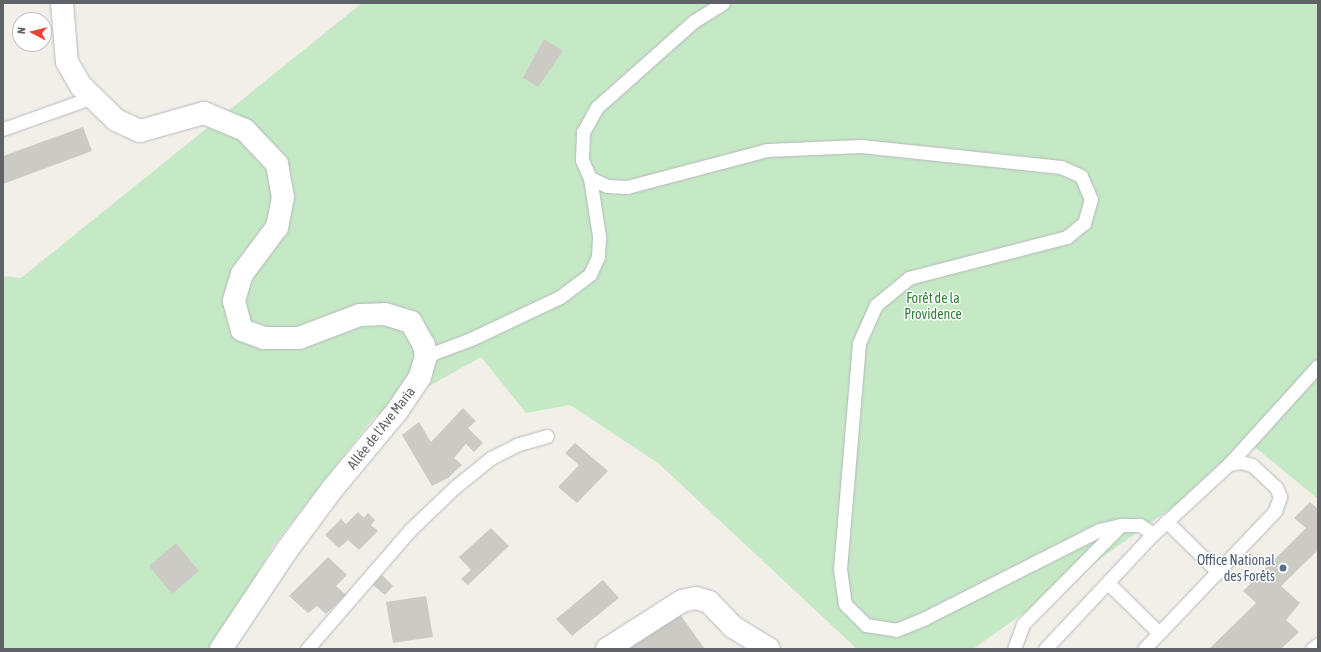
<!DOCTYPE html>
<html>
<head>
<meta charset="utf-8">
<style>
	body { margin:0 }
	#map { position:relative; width:1321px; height:652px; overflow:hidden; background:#f1efe8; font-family:"Asap Condensed",sans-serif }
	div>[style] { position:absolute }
	.green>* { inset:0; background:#c5e8c5 }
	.building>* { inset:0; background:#cccac5 }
	.roads { filter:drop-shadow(0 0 1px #b5b8bc) drop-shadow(0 0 1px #b5b8bc) }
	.service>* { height:13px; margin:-6.5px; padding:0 6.5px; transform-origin:6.5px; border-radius:6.5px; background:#fff }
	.minor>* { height:22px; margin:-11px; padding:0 11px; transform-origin:11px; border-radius:11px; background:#fff }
	.dots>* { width:11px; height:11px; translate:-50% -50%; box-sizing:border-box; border:2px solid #fff; border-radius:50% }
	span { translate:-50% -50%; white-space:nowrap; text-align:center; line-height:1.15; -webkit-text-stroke:3px #fff; paint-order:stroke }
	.park-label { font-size:14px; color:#348238 }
	.street-label { font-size:14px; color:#5f6368 }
	.service-label { font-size:14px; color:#4e5e75 }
	.right { translate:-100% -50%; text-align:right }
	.frame { position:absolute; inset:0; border:4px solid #5f6368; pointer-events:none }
	.north { position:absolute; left:12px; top:12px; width:40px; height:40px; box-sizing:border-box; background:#fff; border:1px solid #bfc1c3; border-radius:50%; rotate:277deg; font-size:11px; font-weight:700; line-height:16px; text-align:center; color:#5f6368 }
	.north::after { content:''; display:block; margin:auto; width:14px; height:18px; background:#ea4335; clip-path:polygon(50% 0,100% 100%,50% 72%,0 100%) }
</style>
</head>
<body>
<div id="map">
	<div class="green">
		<i style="clip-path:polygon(362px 3px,1318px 3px,1318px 499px,1256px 448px,973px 649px,857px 649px,658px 463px,570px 405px,526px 413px,481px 357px,374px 417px,274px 545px,212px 649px,3px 649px,3px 276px,21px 278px)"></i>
	</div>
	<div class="building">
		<i style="clip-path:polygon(544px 39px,563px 51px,538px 87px,523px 78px)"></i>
		<i style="clip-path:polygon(83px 127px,92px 151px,3px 184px,3px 156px)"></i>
		<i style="clip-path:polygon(463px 408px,476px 421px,468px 428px,483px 443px,474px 452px,466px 444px,454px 458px,462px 465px,448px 478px,432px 486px,402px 435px,419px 422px,431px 442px)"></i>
		<i style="clip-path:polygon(575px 443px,608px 471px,577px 503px,558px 487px,579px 465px,565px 453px)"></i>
		<i style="clip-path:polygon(1310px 502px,1318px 509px,1318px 550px,1281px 586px,1300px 603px,1286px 620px,1299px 632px,1281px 649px,1209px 649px,1256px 603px,1243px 591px,1306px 528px,1294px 518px)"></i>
		<i style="clip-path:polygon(358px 512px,364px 518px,368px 513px,375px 520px,371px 525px,378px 531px,359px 550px,348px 540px,339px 548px,325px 535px,341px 519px,346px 524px)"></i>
		<i style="clip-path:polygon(491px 528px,509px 546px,468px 585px,461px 579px,471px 570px,459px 557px)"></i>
		<i style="clip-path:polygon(176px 543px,199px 571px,172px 594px,149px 566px)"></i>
		<i style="clip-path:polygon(328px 557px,347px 575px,336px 586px,346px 595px,326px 614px,317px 606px,308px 613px,289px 596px)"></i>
		<i style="clip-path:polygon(382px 575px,393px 586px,385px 595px,373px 585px)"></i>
		<i style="clip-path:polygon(603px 580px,619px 598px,572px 636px,556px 619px)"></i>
		<i style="clip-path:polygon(426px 596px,433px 637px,393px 643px,386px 602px)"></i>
		<i style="clip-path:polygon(679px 613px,705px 649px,629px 649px)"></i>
	</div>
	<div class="roads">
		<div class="service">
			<i style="left:723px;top:3px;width:34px;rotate:148deg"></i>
			<i style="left:694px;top:21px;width:130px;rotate:138.4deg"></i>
			<i style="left:597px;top:107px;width:29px;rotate:119deg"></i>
			<i style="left:583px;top:132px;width:28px;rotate:92deg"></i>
			<i style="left:582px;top:160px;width:20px;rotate:66deg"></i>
			<i style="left:590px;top:178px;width:19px;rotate:25deg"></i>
			<i style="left:607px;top:186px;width:20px;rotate:3deg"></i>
			<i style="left:627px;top:187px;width:145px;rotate:-14.8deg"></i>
			<i style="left:767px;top:150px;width:94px;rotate:-2.4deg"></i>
			<i style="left:861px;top:146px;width:201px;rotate:6deg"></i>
			<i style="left:1061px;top:167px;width:22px;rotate:24deg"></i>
			<i style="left:1081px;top:176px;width:25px;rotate:67deg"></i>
			<i style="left:1091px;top:199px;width:25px;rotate:106deg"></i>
			<i style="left:1084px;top:223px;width:22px;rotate:141deg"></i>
			<i style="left:1067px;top:237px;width:163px;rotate:165.5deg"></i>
			<i style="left:909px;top:278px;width:43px;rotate:140.7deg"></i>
			<i style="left:876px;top:305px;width:42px;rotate:114.1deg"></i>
			<i style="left:859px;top:343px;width:227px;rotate:94.8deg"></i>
			<i style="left:840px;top:569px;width:35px;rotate:82deg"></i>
			<i style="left:845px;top:604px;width:30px;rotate:45deg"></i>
			<i style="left:866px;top:625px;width:30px;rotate:9deg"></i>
			<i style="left:896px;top:630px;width:31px;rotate:-22deg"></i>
			<i style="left:925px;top:618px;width:195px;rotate:-26.8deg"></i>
			<i style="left:1099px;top:530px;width:23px;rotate:-13deg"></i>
			<i style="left:1121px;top:525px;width:19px"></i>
			<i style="left:1140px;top:525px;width:16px;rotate:35deg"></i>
			<i style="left:3px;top:129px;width:96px;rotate:-19.6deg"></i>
			<i style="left:426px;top:356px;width:48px;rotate:-20.7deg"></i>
			<i style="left:471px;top:339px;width:98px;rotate:-25.3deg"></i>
			<i style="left:560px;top:297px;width:38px;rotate:-37deg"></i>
			<i style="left:590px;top:274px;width:19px;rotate:-65deg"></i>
			<i style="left:598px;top:257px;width:21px;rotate:-87deg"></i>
			<i style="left:599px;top:236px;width:59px;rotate:-98.8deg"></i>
			<i style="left:1229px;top:464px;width:132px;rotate:-47.8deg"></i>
			<i style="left:1166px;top:521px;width:73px;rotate:44.4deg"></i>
			<i style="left:1108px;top:583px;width:71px;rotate:44.4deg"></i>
			<i style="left:307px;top:649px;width:159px;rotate:-49.1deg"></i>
			<i style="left:411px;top:529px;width:61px;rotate:-43.7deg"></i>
			<i style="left:455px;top:487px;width:46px;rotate:-38.9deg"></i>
			<i style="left:491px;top:458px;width:31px;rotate:-27deg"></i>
			<i style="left:519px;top:444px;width:29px;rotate:-16deg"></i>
			<i style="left:1014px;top:649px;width:27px;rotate:-70deg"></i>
			<i style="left:1023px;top:624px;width:139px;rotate:-45.3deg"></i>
			<i style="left:1045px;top:649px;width:158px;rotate:-46.8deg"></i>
			<i style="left:1153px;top:534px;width:103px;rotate:-42.6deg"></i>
			<i style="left:1229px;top:464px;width:12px;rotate:-9deg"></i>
			<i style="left:1241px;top:462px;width:11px;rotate:15deg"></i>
			<i style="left:1252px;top:465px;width:33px;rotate:43deg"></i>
			<i style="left:1276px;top:487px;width:11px;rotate:68deg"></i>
			<i style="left:1280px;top:497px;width:15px;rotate:110deg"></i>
			<i style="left:1275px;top:511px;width:190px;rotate:133.5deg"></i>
			<i style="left:1312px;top:649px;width:8px;rotate:-40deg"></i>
		</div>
		<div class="minor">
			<i style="left:62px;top:3px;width:59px;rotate:85.2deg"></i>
			<i style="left:67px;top:62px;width:28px;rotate:60deg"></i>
			<i style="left:81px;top:86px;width:49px;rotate:44.2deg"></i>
			<i style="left:116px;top:120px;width:26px;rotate:25deg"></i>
			<i style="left:140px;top:131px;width:66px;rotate:-15.7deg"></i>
			<i style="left:204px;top:113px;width:44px;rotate:22.5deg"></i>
			<i style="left:245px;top:130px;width:47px;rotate:46.7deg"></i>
			<i style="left:277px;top:164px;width:34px;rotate:80deg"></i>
			<i style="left:283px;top:197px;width:31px;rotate:101deg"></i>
			<i style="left:277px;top:227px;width:59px;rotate:126.7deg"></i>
			<i style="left:242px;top:274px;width:28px;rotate:107deg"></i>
			<i style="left:234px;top:301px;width:30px;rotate:75deg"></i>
			<i style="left:242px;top:330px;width:23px;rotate:20deg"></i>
			<i style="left:264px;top:338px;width:35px"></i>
			<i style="left:299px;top:338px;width:65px;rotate:-20.7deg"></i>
			<i style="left:360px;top:315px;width:25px;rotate:-2deg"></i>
			<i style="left:385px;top:314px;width:27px;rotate:17deg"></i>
			<i style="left:411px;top:322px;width:26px;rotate:61deg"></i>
			<i style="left:424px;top:345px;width:11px;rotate:80deg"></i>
			<i style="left:426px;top:356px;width:22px;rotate:106deg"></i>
			<i style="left:420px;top:377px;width:40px;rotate:124deg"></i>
			<i style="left:398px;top:410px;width:102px;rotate:129.8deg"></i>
			<i style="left:333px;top:488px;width:77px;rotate:126.6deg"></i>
			<i style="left:287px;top:550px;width:119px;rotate:123.7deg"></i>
			<i style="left:607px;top:649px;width:89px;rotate:-32.6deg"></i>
			<i style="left:682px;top:601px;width:14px;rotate:-12deg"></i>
			<i style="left:696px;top:598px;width:14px;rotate:17deg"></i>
			<i style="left:709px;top:602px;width:35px;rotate:46deg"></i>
			<i style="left:733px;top:627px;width:42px;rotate:31.4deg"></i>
		</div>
	</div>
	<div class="dots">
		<i style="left:1283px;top:568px;background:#5c6f8a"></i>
	</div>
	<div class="park-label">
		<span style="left:933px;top:306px">Forêt de la<br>Providence</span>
	</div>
	<div class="street-label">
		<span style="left:381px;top:428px;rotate:-52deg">Allée de l'Ave Maria</span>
	</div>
	<div class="service-label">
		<span class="right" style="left:1275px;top:568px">Office National<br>des Forêts</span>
	</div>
	<div class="frame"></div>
	<div class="north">N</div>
</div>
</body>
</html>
